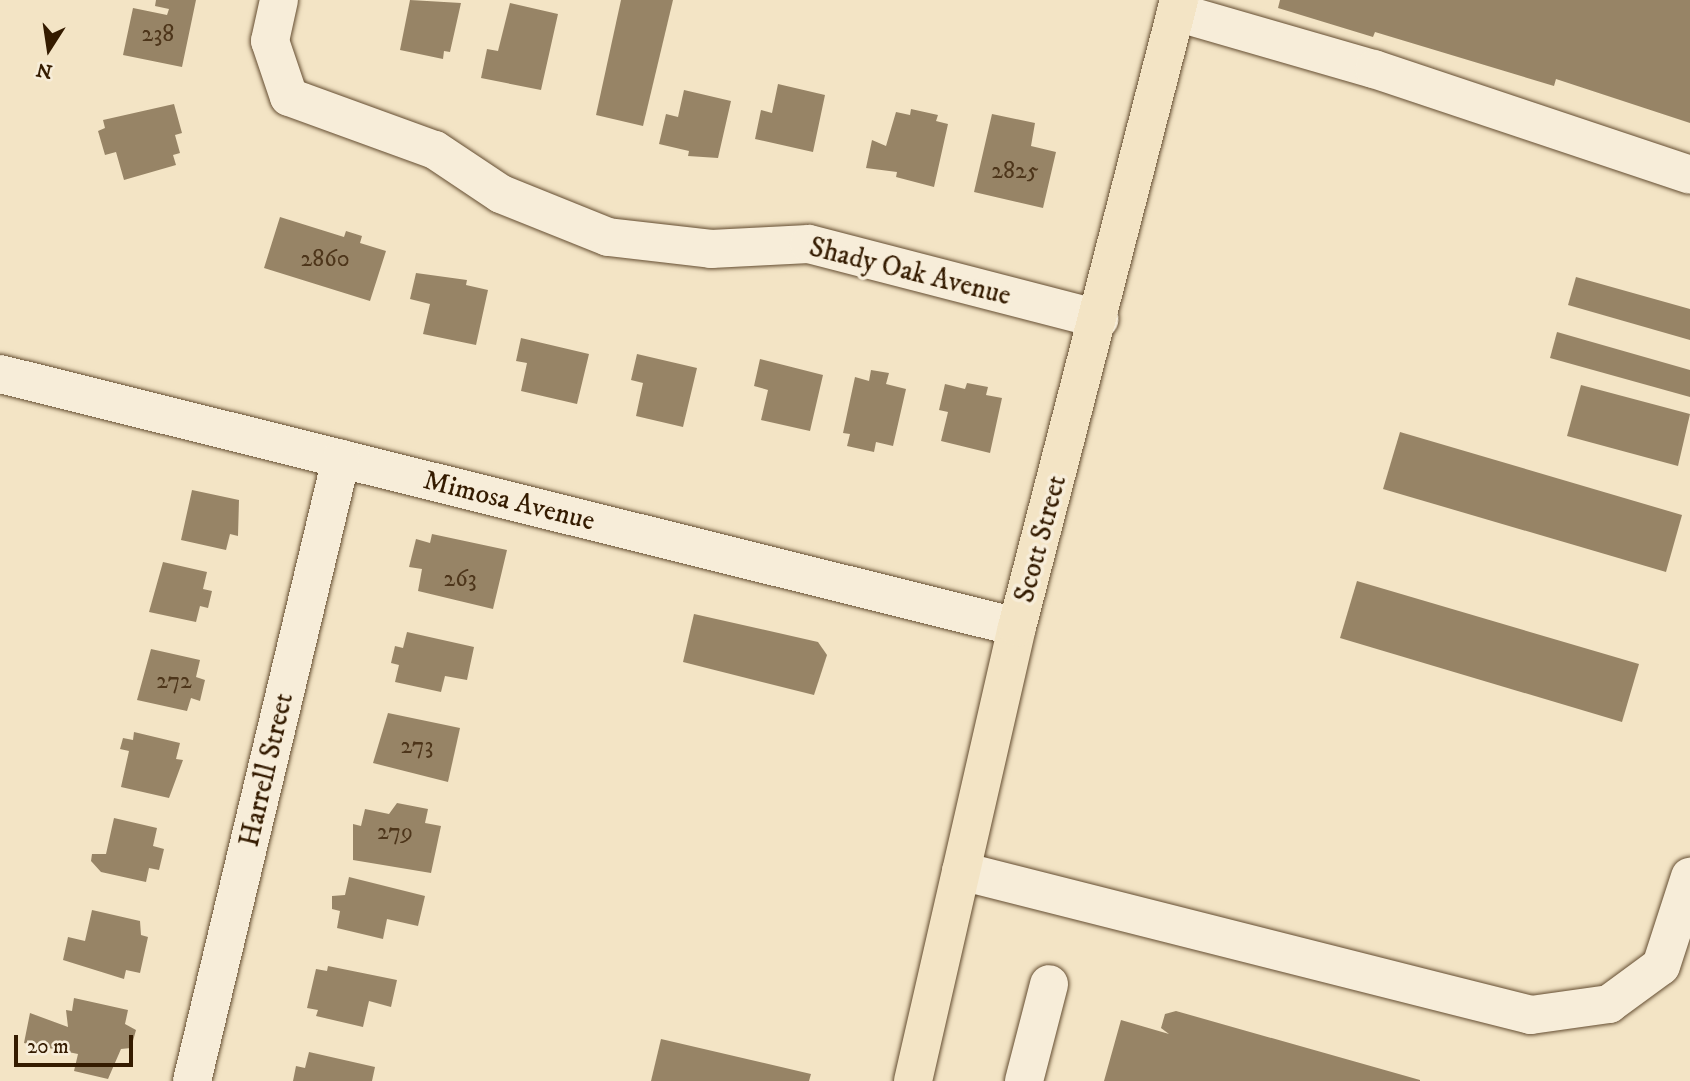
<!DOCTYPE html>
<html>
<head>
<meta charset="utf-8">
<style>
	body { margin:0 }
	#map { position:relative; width:1690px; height:1081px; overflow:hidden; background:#f3e4c5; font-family:"IM FELL DW Pica",serif }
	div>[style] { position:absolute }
	.building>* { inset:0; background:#978466 }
	.roads { filter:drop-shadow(0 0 2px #644d31) drop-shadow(0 0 2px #644d31) }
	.minor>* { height:38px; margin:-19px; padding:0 19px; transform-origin:19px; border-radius:19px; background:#f7edd9 }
	.major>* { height:38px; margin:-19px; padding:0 19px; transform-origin:19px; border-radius:19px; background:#f3e4c5 }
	span { translate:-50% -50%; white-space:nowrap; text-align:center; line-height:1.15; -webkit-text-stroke:7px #f7edd9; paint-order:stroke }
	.number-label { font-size:24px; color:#4d351a }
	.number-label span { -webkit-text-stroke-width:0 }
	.street-label { font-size:28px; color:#341b00 }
	.north { position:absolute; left:14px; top:14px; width:70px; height:70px; -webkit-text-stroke:5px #f7edd9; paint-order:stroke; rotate:192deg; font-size:19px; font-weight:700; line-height:28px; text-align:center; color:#341b00 }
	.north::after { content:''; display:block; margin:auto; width:24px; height:32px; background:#341b00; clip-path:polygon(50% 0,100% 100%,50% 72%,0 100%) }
	.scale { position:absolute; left:14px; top:1035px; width:119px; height:32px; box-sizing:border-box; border:4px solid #341b00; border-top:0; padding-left:9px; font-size:21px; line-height:24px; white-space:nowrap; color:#341b00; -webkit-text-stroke:5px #f7edd9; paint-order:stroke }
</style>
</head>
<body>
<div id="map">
	<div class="building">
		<i style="clip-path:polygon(156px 0,196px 0,182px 67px,123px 55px,133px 8px,167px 15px,169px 9px,155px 6px)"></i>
		<i style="clip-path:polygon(410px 0,461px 3px,450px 52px,444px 51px,443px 59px,400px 50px)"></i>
		<i style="clip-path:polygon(621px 0,673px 0,643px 126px,596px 115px)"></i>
		<i style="clip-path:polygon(1280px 0,1690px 0,1690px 123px,1556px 79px,1554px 86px,1375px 32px,1373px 37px,1278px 8px)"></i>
		<i style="clip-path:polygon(510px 3px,558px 14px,541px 90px,481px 78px,487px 49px,498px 51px)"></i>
		<i style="clip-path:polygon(778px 84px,825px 95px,813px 152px,755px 139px,761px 110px,772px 113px)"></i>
		<i style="clip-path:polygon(684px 90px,731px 101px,718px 158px,688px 156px,689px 151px,659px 144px,666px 114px,678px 117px)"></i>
		<i style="clip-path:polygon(174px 104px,182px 133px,175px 135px,180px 153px,173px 155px,176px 165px,124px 180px,116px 152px,105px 155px,98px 131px,105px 128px,103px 120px)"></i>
		<i style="clip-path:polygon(911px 109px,938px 115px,936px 121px,948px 124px,934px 187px,896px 177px,897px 172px,866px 168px,872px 140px,886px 146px,896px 112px,910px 115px)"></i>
		<i style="clip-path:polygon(992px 114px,1035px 123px,1031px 146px,1056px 152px,1043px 208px,974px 192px)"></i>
		<i style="clip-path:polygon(280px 217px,344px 237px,346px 231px,362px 236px,360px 243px,386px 251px,370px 301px,264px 268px)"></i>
		<i style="clip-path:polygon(416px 273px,467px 280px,466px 285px,488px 290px,476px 345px,423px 334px,430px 304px,410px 299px)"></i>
		<i style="clip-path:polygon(1576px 277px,1690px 309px,1690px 340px,1568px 305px)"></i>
		<i style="clip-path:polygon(1557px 332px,1690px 370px,1690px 397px,1550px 358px)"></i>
		<i style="clip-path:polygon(521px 338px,589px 354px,577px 404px,521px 391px,527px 363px,516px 361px)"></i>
		<i style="clip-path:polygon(637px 354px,697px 368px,683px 427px,636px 416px,643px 383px,631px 380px)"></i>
		<i style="clip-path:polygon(760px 359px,823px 375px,810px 431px,761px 420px,768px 390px,754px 386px)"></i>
		<i style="clip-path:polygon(871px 370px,889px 373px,886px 384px,906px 389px,893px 446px,876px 442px,874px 452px,847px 446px,850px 434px,843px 433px,855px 377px,869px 381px)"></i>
		<i style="clip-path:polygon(967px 383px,988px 387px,986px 395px,1002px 398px,990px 453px,941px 441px,948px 412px,939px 410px,945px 384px,965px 389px)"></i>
		<i style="clip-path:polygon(1581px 385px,1690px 414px,1678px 466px,1567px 436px)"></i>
		<i style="clip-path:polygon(1400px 432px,1682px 515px,1666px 572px,1383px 489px)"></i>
		<i style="clip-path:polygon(192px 490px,239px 500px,238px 536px,230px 534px,226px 550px,181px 540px)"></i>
		<i style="clip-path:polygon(432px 534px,507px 550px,493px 609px,418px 591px,422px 569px,409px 567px,416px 539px,430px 543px)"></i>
		<i style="clip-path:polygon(163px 562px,207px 572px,203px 589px,212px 591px,208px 608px,200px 606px,196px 622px,149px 612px)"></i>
		<i style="clip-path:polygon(1357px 581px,1639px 664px,1622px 722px,1340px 638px)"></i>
		<i style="clip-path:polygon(694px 614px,818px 642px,827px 655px,814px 695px,683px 662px)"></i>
		<i style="clip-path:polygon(407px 632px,474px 647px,467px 680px,445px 676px,441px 692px,395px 682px,399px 665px,391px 663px,395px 646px,403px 648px)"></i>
		<i style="clip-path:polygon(151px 649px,200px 660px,196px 677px,205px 680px,200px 701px,191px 698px,187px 711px,137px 700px)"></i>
		<i style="clip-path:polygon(388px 713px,460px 728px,448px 782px,373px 763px)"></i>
		<i style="clip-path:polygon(134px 732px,180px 743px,176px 759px,183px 760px,169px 798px,121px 787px,129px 751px,120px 749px,123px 738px,133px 740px)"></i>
		<i style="clip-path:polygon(397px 803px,428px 809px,425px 823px,441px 826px,431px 873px,353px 860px,353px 824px,361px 826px,365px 809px,389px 814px)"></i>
		<i style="clip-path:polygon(114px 818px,157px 828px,153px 846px,164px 849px,159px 870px,149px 868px,146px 882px,101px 872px,91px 861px,92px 854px,106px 854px)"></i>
		<i style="clip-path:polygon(349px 877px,425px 896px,418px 926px,387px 919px,383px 939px,337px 928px,340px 911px,332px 909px,332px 896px,345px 895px)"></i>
		<i style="clip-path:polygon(92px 910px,140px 921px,141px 935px,148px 937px,140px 973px,126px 970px,124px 979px,63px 960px,68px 937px,85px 941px)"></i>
		<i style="clip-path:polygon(328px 966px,397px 980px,391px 1007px,369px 1001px,363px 1027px,316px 1016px,318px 1010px,307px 1008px,316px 969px,327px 971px)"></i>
		<i style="clip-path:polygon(74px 998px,128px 1010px,125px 1024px,136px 1030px,131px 1048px,121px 1049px,108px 1079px,74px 1071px,78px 1054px,24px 1043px,30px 1013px,68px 1027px,66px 1010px,72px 1011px)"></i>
		<i style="clip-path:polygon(1176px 1011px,1420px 1080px,1420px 1081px,1104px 1081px,1121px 1020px,1169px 1034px,1161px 1028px,1165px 1014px)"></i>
		<i style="clip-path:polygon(661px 1039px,811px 1074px,809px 1081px,651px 1081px)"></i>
		<i style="clip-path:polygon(309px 1052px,375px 1067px,372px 1081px,293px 1081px,296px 1066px,305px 1068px)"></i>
	</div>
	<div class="roads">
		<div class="minor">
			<i style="left:279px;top:0;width:42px;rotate:102.4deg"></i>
			<i style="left:270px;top:41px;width:59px;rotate:71.3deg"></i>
			<i style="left:289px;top:97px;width:155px;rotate:20deg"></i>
			<i style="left:435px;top:150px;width:79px;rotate:33.7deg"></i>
			<i style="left:501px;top:194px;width:115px;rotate:21.9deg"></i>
			<i style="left:608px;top:237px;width:104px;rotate:6.6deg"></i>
			<i style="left:711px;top:249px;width:98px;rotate:-2.9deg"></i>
			<i style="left:809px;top:244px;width:300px;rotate:14.5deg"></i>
			<i style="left:1176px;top:12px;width:206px;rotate:16.1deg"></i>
			<i style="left:1374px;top:69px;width:333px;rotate:18.5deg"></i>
			<i style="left:0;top:374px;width:1048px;rotate:13.97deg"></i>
			<i style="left:961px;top:871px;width:588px;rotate:14.18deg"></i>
			<i style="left:1531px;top:1015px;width:79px;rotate:-8deg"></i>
			<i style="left:1609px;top:1004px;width:64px;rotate:-36.2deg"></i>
			<i style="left:1661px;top:966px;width:94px;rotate:-72deg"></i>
			<i style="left:192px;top:1081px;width:640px;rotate:-76.53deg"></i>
			<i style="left:1024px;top:1081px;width:100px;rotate:-75.5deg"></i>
		</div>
		<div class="major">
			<i style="left:913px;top:1081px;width:466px;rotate:-77.1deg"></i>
			<i style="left:1017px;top:627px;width:648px;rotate:-75.51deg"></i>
		</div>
	</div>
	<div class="number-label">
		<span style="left:158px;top:35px">238</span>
		<span style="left:1015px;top:172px">2825</span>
		<span style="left:325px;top:260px">2860</span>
		<span style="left:460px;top:580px">263</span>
		<span style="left:174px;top:682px">272</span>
		<span style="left:417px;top:747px">273</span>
		<span style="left:395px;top:833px">279</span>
	</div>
	<div class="street-label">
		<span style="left:910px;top:272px;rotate:14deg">Shady Oak Avenue</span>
		<span style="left:509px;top:501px;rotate:14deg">Mimosa Avenue</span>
		<span style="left:1041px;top:539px;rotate:-75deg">Scott Street</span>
		<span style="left:267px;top:770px;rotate:-77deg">Harrell Street</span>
	</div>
	<div class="north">N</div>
	<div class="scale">20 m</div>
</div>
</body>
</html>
